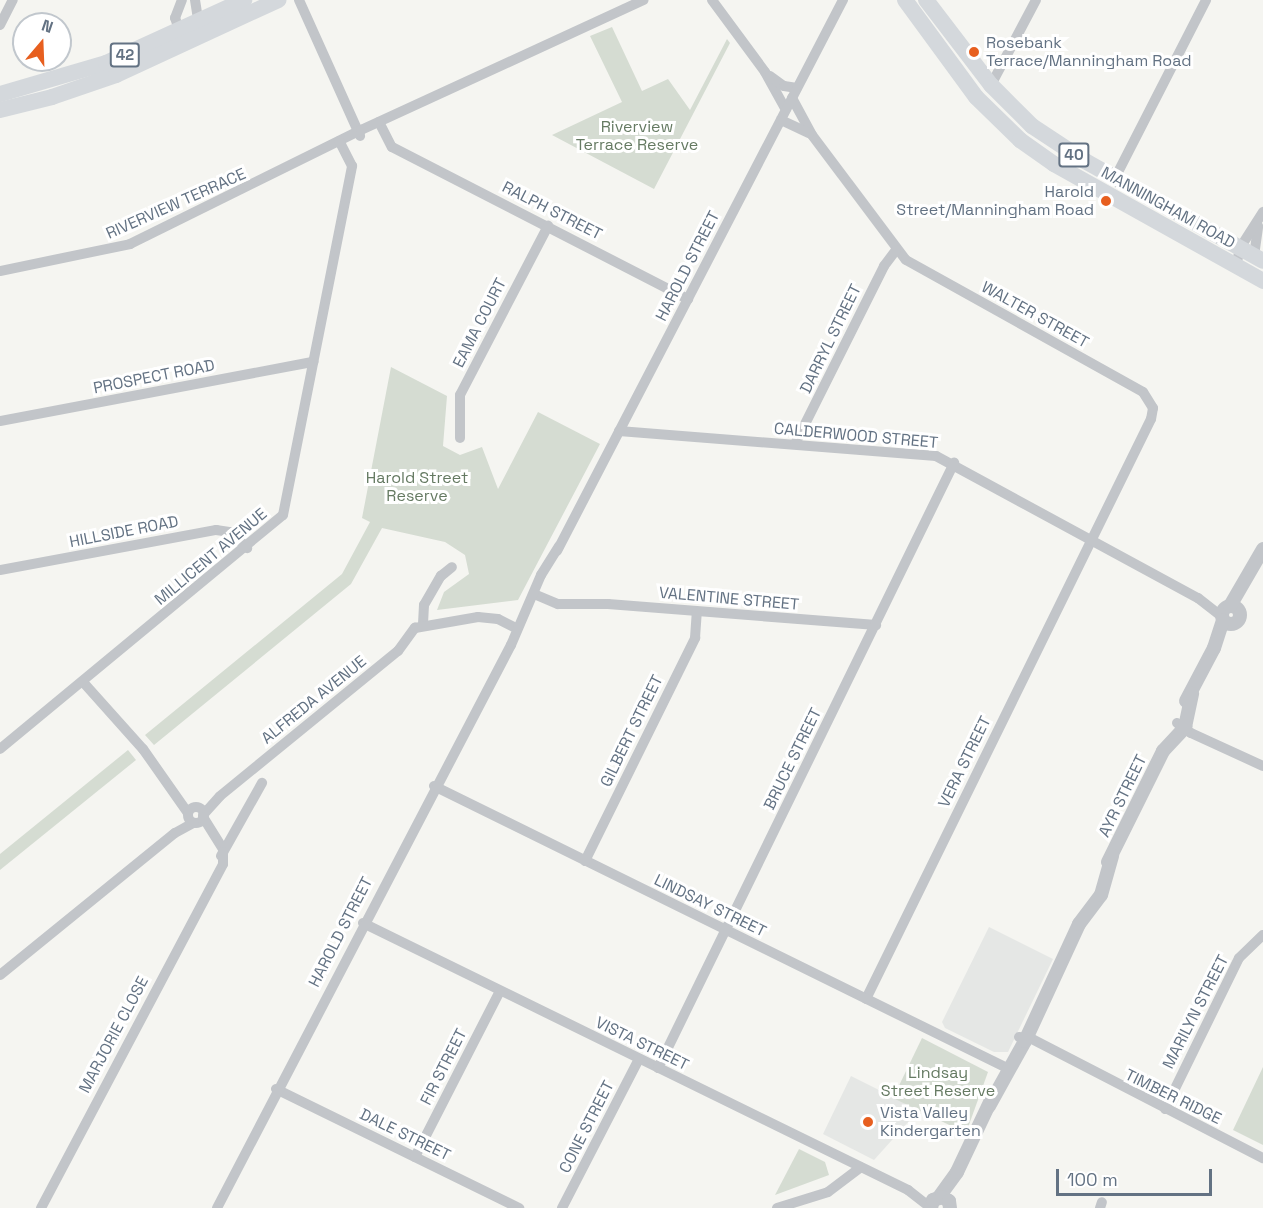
<!DOCTYPE html>
<html>
<head>
<meta charset="utf-8">
<style>
	body { margin:0 }
	#map { position:relative; width:1263px; height:1208px; overflow:hidden; background:#f5f5f1; font-family:"Space Grotesk",sans-serif }
	div>[style] { position:absolute }
	.built>* { inset:0; background:#e5e7e5 }
	.green>* { inset:0; background:#d5dcd2 }
	.minor>* { height:10px; margin:-5px; padding:0 5px; transform-origin:5px; border-radius:5px; background:#c2c5c9 }
	.minor>.ring { margin:-5px; padding:0; box-sizing:content-box; background:none; border:10px solid #c2c5c9; border-radius:50% }
	.tertiary>* { height:14px; margin:-7px; padding:0 7px; transform-origin:7px; border-radius:7px; background:#c2c5c9 }
	.tertiary>.ring { margin:-7px; padding:0; box-sizing:content-box; background:none; border:14px solid #c2c5c9; border-radius:50% }
	.primary>* { height:16px; margin:-8px; padding:0 8px; transform-origin:8px; border-radius:8px; background:#d4d8dc }
	.dots>* { width:16px; height:16px; translate:-50% -50%; box-sizing:border-box; border:3px solid #fff; border-radius:50% }
	span { translate:-50% -50%; white-space:nowrap; text-align:center; line-height:1.15; -webkit-text-stroke:6px #fff; paint-order:stroke }
	.shield-label span { padding:2px 4px; background:#fff; border:2px solid; border-radius:4px; -webkit-text-stroke-width:0 }
	.shield-label { font-size:15px; color:#637283; font-weight:700 }
	.poi-label { font-size:16px; color:#637283 }
	.left { translate:0 -50%; text-align:left }
	.right { translate:-100% -50%; text-align:right }
	.park-label { font-size:16px; color:#657a62 }
	.street-label { font-size:16px; color:#637283 }
	.north { position:absolute; left:12px; top:12px; width:60px; height:60px; box-sizing:border-box; background:#fff; border:2px solid #c1c7cd; border-radius:50%; rotate:19deg; font-size:16px; font-weight:700; line-height:24px; text-align:center; color:#637283 }
	.north::after { content:''; display:block; margin:auto; width:21px; height:27px; background:#e75f1f; clip-path:polygon(50% 0,100% 100%,50% 72%,0 100%) }
	.scale { position:absolute; left:1056px; top:1169px; width:156px; height:27px; box-sizing:border-box; border:3px solid #637283; border-top:0; padding-left:8px; font-size:18px; line-height:21px; white-space:nowrap; color:#637283; -webkit-text-stroke:4px #fff; paint-order:stroke }
</style>
</head>
<body>
<div id="map">
	<div class="built">
		<i style="clip-path:polygon(989px 927px,1053px 959px,1008px 1052px,994px 1052px,945px 1028px,942px 1022px)"></i>
		<i style="clip-path:polygon(851px 1076px,919px 1110px,874px 1160px,823px 1134px)"></i>
	</div>
	<div class="green">
		<i style="clip-path:polygon(612px 27px,642px 91px,668px 79px,690px 110px,727px 39px,730px 43px,654px 189px,552px 135px,622px 102px,590px 36px)"></i>
		<i style="clip-path:polygon(391px 367px,447px 396px,443px 446px,460px 455px,482px 447px,498px 489px,538px 412px,600px 444px,518px 600px,437px 610px,444px 592px,469px 574px,465px 555px,445px 542px,382px 528px,351px 584px,154px 745px,145px 735px,342px 574px,370px 522px,362px 518px)"></i>
		<i style="clip-path:polygon(128px 750px,136px 760px,0 870px,0 854px)"></i>
		<i style="clip-path:polygon(922px 1038px,988px 1072px,966px 1133px,893px 1098px)"></i>
		<i style="clip-path:polygon(1263px 1067px,1263px 1145px,1233px 1130px)"></i>
		<i style="clip-path:polygon(799px 1149px,825px 1162px,829px 1175px,775px 1195px)"></i>
	</div>
	<div class="minor">
		<i style="left:195px;top:0;width:24px;rotate:81deg"></i>
		<i style="left:299px;top:0;width:149px;rotate:65.8deg"></i>
		<i style="left:712px;top:0;width:89px;rotate:53.6deg"></i>
		<i style="left:765px;top:72px;width:43px;rotate:61.1deg"></i>
		<i style="left:0;top:25px;width:28px;rotate:-63deg"></i>
		<i style="left:180px;top:33px;width:16px;rotate:-108deg"></i>
		<i style="left:175px;top:18px;width:19px;rotate:-69deg"></i>
		<i style="left:770px;top:76px;width:17px;rotate:36deg"></i>
		<i style="left:784px;top:86px;width:13px;rotate:9deg"></i>
		<i style="left:991px;top:85px;width:96px;rotate:-62.1deg"></i>
		<i style="left:792px;top:98px;width:42px;rotate:61.6deg"></i>
		<i style="left:812px;top:135px;width:156px;rotate:53.1deg"></i>
		<i style="left:906px;top:260px;width:271px;rotate:29.1deg"></i>
		<i style="left:1143px;top:392px;width:19px;rotate:58deg"></i>
		<i style="left:1153px;top:408px;width:11px;rotate:100deg"></i>
		<i style="left:1151px;top:419px;width:646px;rotate:116.17deg"></i>
		<i style="left:781px;top:120px;width:31px;rotate:25deg"></i>
		<i style="left:379px;top:122px;width:28px;rotate:63deg"></i>
		<i style="left:392px;top:147px;width:333px;rotate:27.2deg"></i>
		<i style="left:1115px;top:178px;width:200px;rotate:-62.9deg"></i>
		<i style="left:1254px;top:256px;width:30px;rotate:-82deg"></i>
		<i style="left:1236px;top:266px;width:18px;rotate:-77deg"></i>
		<i style="left:1240px;top:248px;width:43px;rotate:-57.4deg"></i>
		<i style="left:0;top:271px;width:133px;rotate:-11.7deg"></i>
		<i style="left:130px;top:244px;width:258px;rotate:-26.3deg"></i>
		<i style="left:361px;top:130px;width:311px;rotate:-24.7deg"></i>
		<i style="left:0;top:421px;width:319px;rotate:-10.7deg"></i>
		<i style="left:619px;top:431px;width:318px;rotate:4.5deg"></i>
		<i style="left:936px;top:456px;width:298px;rotate:28.5deg"></i>
		<i style="left:1198px;top:598px;width:29px;rotate:38deg"></i>
		<i style="left:460px;top:438px;width:43px;rotate:-90deg"></i>
		<i style="left:460px;top:395px;width:191px;rotate:-62.5deg"></i>
		<i style="left:795px;top:444px;width:199px;rotate:-63.4deg"></i>
		<i style="left:884px;top:266px;width:20px;rotate:-53deg"></i>
		<i style="left:557px;top:551px;width:621px;rotate:-62.57deg"></i>
		<i style="left:0;top:570px;width:220px;rotate:-10.5deg"></i>
		<i style="left:216px;top:530px;width:15px;rotate:8deg"></i>
		<i style="left:231px;top:532px;width:23px;rotate:45deg"></i>
		<i style="left:534px;top:594px;width:26px;rotate:23deg"></i>
		<i style="left:558px;top:604px;width:50px"></i>
		<i style="left:608px;top:604px;width:269px;rotate:4.5deg"></i>
		<i style="left:423px;top:624px;width:19px;rotate:-87deg"></i>
		<i style="left:424px;top:605px;width:34px;rotate:-60deg"></i>
		<i style="left:441px;top:576px;width:14px;rotate:-39deg"></i>
		<i style="left:83px;top:682px;width:90px;rotate:48.2deg"></i>
		<i style="left:143px;top:749px;width:78px;rotate:54.9deg"></i>
		<i style="left:1177px;top:723px;width:17px;rotate:36deg"></i>
		<i style="left:1191px;top:733px;width:79px;rotate:24.6deg"></i>
		<i style="left:0;top:749px;width:367px;rotate:-39.6deg"></i>
		<i style="left:283px;top:515px;width:356px;rotate:-78.8deg"></i>
		<i style="left:352px;top:166px;width:28px;rotate:-117deg"></i>
		<i style="left:434px;top:786px;width:641px;rotate:26.21deg"></i>
		<i class="ring" style="left:188px;top:807px;width:6px;height:6px"></i>
		<i style="left:203px;top:815px;width:25px;rotate:-48deg"></i>
		<i style="left:220px;top:796px;width:230px;rotate:-39.2deg"></i>
		<i style="left:398px;top:651px;width:29px;rotate:-54deg"></i>
		<i style="left:415px;top:628px;width:64px;rotate:-9.9deg"></i>
		<i style="left:478px;top:617px;width:20px;rotate:6deg"></i>
		<i style="left:498px;top:619px;width:20px;rotate:27deg"></i>
		<i style="left:203px;top:817px;width:38px;rotate:58deg"></i>
		<i style="left:221px;top:856px;width:84px;rotate:-60.7deg"></i>
		<i style="left:585px;top:861px;width:249px;rotate:-63.7deg"></i>
		<i style="left:695px;top:638px;width:26px;rotate:-86deg"></i>
		<i style="left:363px;top:923px;width:607px;rotate:26.1deg"></i>
		<i style="left:908px;top:1190px;width:29px;rotate:38deg"></i>
		<i style="left:0;top:975px;width:225px;rotate:-39.1deg"></i>
		<i style="left:175px;top:833px;width:21px;rotate:-29deg"></i>
		<i style="left:1019px;top:1037px;width:13px;rotate:9deg"></i>
		<i style="left:1032px;top:1039px;width:260px;rotate:27.3deg"></i>
		<i style="left:658px;top:1068px;width:674px;rotate:-63.93deg"></i>
		<i style="left:276px;top:1089px;width:271px;rotate:26.1deg"></i>
		<i style="left:1165px;top:1109px;width:168px;rotate:-63.9deg"></i>
		<i style="left:1239px;top:958px;width:33px;rotate:-44deg"></i>
		<i style="left:415px;top:1157px;width:186px;rotate:-62.9deg"></i>
		<i style="left:41px;top:1208px;width:389px;rotate:-62.1deg"></i>
		<i style="left:223px;top:864px;width:12px;rotate:-90deg"></i>
		<i style="left:217px;top:1208px;width:635px;rotate:-62.43deg"></i>
		<i style="left:511px;top:645px;width:76px;rotate:-66.8deg"></i>
		<i style="left:541px;top:575px;width:34px;rotate:-58deg"></i>
		<i style="left:562px;top:1208px;width:168px;rotate:-62.7deg"></i>
		<i style="left:777px;top:1208px;width:53px;rotate:-17.4deg"></i>
		<i style="left:828px;top:1192px;width:41px;rotate:-37.1deg"></i>
		<i style="left:1100px;top:1208px;width:6px;rotate:-72deg"></i>
	</div>
	<div class="tertiary">
		<i class="ring" style="left:1222px;top:606px;width:4px;height:4px"></i>
		<i style="left:1230px;top:606px;width:66px;rotate:-59.9deg"></i>
		<i style="left:1186px;top:701px;width:60px;rotate:-62.2deg"></i>
		<i style="left:1214px;top:648px;width:29px;rotate:-72deg"></i>
		<i style="left:1108px;top:862px;width:124px;rotate:-63.6deg"></i>
		<i style="left:1163px;top:751px;width:33px;rotate:-47deg"></i>
		<i style="left:1185px;top:727px;width:34px;rotate:-78deg"></i>
		<i style="left:989px;top:1106px;width:74px;rotate:-61deg"></i>
		<i style="left:1025px;top:1041px;width:129px;rotate:-65.2deg"></i>
		<i style="left:1079px;top:924px;width:36px;rotate:-53deg"></i>
		<i style="left:1101px;top:895px;width:41px;rotate:-74.2deg"></i>
		<i style="left:939px;top:1197px;width:31px;rotate:-54deg"></i>
		<i style="left:957px;top:1172px;width:80px;rotate:-64.7deg"></i>
		<i style="left:931px;top:1208px;width:8px;rotate:-76deg"></i>
		<i style="left:933px;top:1200px;width:9px;rotate:-18deg"></i>
		<i style="left:942px;top:1197px;width:8px;rotate:30deg"></i>
		<i style="left:949px;top:1201px;width:7px;rotate:82deg"></i>
	</div>
	<div class="primary">
		<i style="left:905px;top:0;width:120px;rotate:53.8deg"></i>
		<i style="left:976px;top:97px;width:62px;rotate:44.3deg"></i>
		<i style="left:1020px;top:140px;width:42px;rotate:35.2deg"></i>
		<i style="left:1054px;top:164px;width:240px;rotate:29.2deg"></i>
		<i style="left:926px;top:0;width:107px;rotate:52.6deg"></i>
		<i style="left:991px;top:85px;width:58px;rotate:45deg"></i>
		<i style="left:1032px;top:126px;width:64px;rotate:33.4deg"></i>
		<i style="left:1085px;top:161px;width:204px;rotate:29.3deg"></i>
		<i style="left:0;top:94px;width:110px;rotate:-16.3deg"></i>
		<i style="left:106px;top:63px;width:152px;rotate:-24.5deg"></i>
		<i style="left:0;top:110px;width:54px;rotate:-14deg"></i>
		<i style="left:52px;top:97px;width:68px;rotate:-19deg"></i>
		<i style="left:116px;top:75px;width:179px;rotate:-24.8deg"></i>
	</div>
	<div class="dots">
		<i style="left:974px;top:52px;background:#e75f1f"></i>
		<i style="left:1106px;top:201px;background:#e75f1f"></i>
		<i style="left:868px;top:1122px;background:#e75f1f"></i>
	</div>
	<div class="shield-label">
		<span style="left:125px;top:55px">42</span>
		<span style="left:1074px;top:155px">40</span>
	</div>
	<div class="poi-label">
		<span class="left" style="left:986px;top:52px">Rosebank<br>Terrace/Manningham Road</span>
		<span class="right" style="left:1094px;top:201px">Harold<br>Street/Manningham Road</span>
		<span class="left" style="left:880px;top:1122px">Vista Valley<br>Kindergarten</span>
	</div>
	<div class="park-label">
		<span style="left:637px;top:136px">Riverview<br>Terrace Reserve</span>
		<span style="left:417px;top:487px">Harold Street<br>Reserve</span>
		<span style="left:938px;top:1082px">Lindsay<br>Street Reserve</span>
	</div>
	<div class="street-label">
		<span style="left:176px;top:204px;rotate:-24deg">RIVERVIEW TERRACE</span>
		<span style="left:1168px;top:208px;rotate:29deg">MANNINGHAM ROAD</span>
		<span style="left:552px;top:211px;rotate:27deg">RALPH STREET</span>
		<span style="left:688px;top:266px;rotate:-63deg">HAROLD STREET</span>
		<span style="left:1035px;top:315px;rotate:29deg">WALTER STREET</span>
		<span style="left:480px;top:323px;rotate:-63deg">EAMA COURT</span>
		<span style="left:831px;top:339px;rotate:-64deg">DARRYL STREET</span>
		<span style="left:154px;top:377px;rotate:-11deg">PROSPECT ROAD</span>
		<span style="left:856px;top:436px;rotate:5deg">CALDERWOOD STREET</span>
		<span style="left:124px;top:532px;rotate:-11deg">HILLSIDE ROAD</span>
		<span style="left:211px;top:557px;rotate:-40deg">MILLICENT AVENUE</span>
		<span style="left:729px;top:599px;rotate:5deg">VALENTINE STREET</span>
		<span style="left:314px;top:700px;rotate:-39deg">ALFREDA AVENUE</span>
		<span style="left:632px;top:731px;rotate:-64deg">GILBERT STREET</span>
		<span style="left:793px;top:759px;rotate:-64deg">BRUCE STREET</span>
		<span style="left:965px;top:762px;rotate:-64deg">VERA STREET</span>
		<span style="left:1123px;top:796px;rotate:-64deg">AYR STREET</span>
		<span style="left:710px;top:906px;rotate:26deg">LINDSAY STREET</span>
		<span style="left:341px;top:932px;rotate:-63deg">HAROLD STREET</span>
		<span style="left:1196px;top:1012px;rotate:-63deg">MARILYN STREET</span>
		<span style="left:114px;top:1035px;rotate:-62deg">MARJORIE CLOSE</span>
		<span style="left:642px;top:1044px;rotate:26deg">VISTA STREET</span>
		<span style="left:444px;top:1067px;rotate:-63deg">FIR STREET</span>
		<span style="left:1173px;top:1097px;rotate:26deg">TIMBER RIDGE</span>
		<span style="left:587px;top:1127px;rotate:-63deg">CONE STREET</span>
		<span style="left:405px;top:1135px;rotate:26deg">DALE STREET</span>
	</div>
	<div class="north">N</div>
	<div class="scale">100 m</div>
</div>
</body>
</html>
